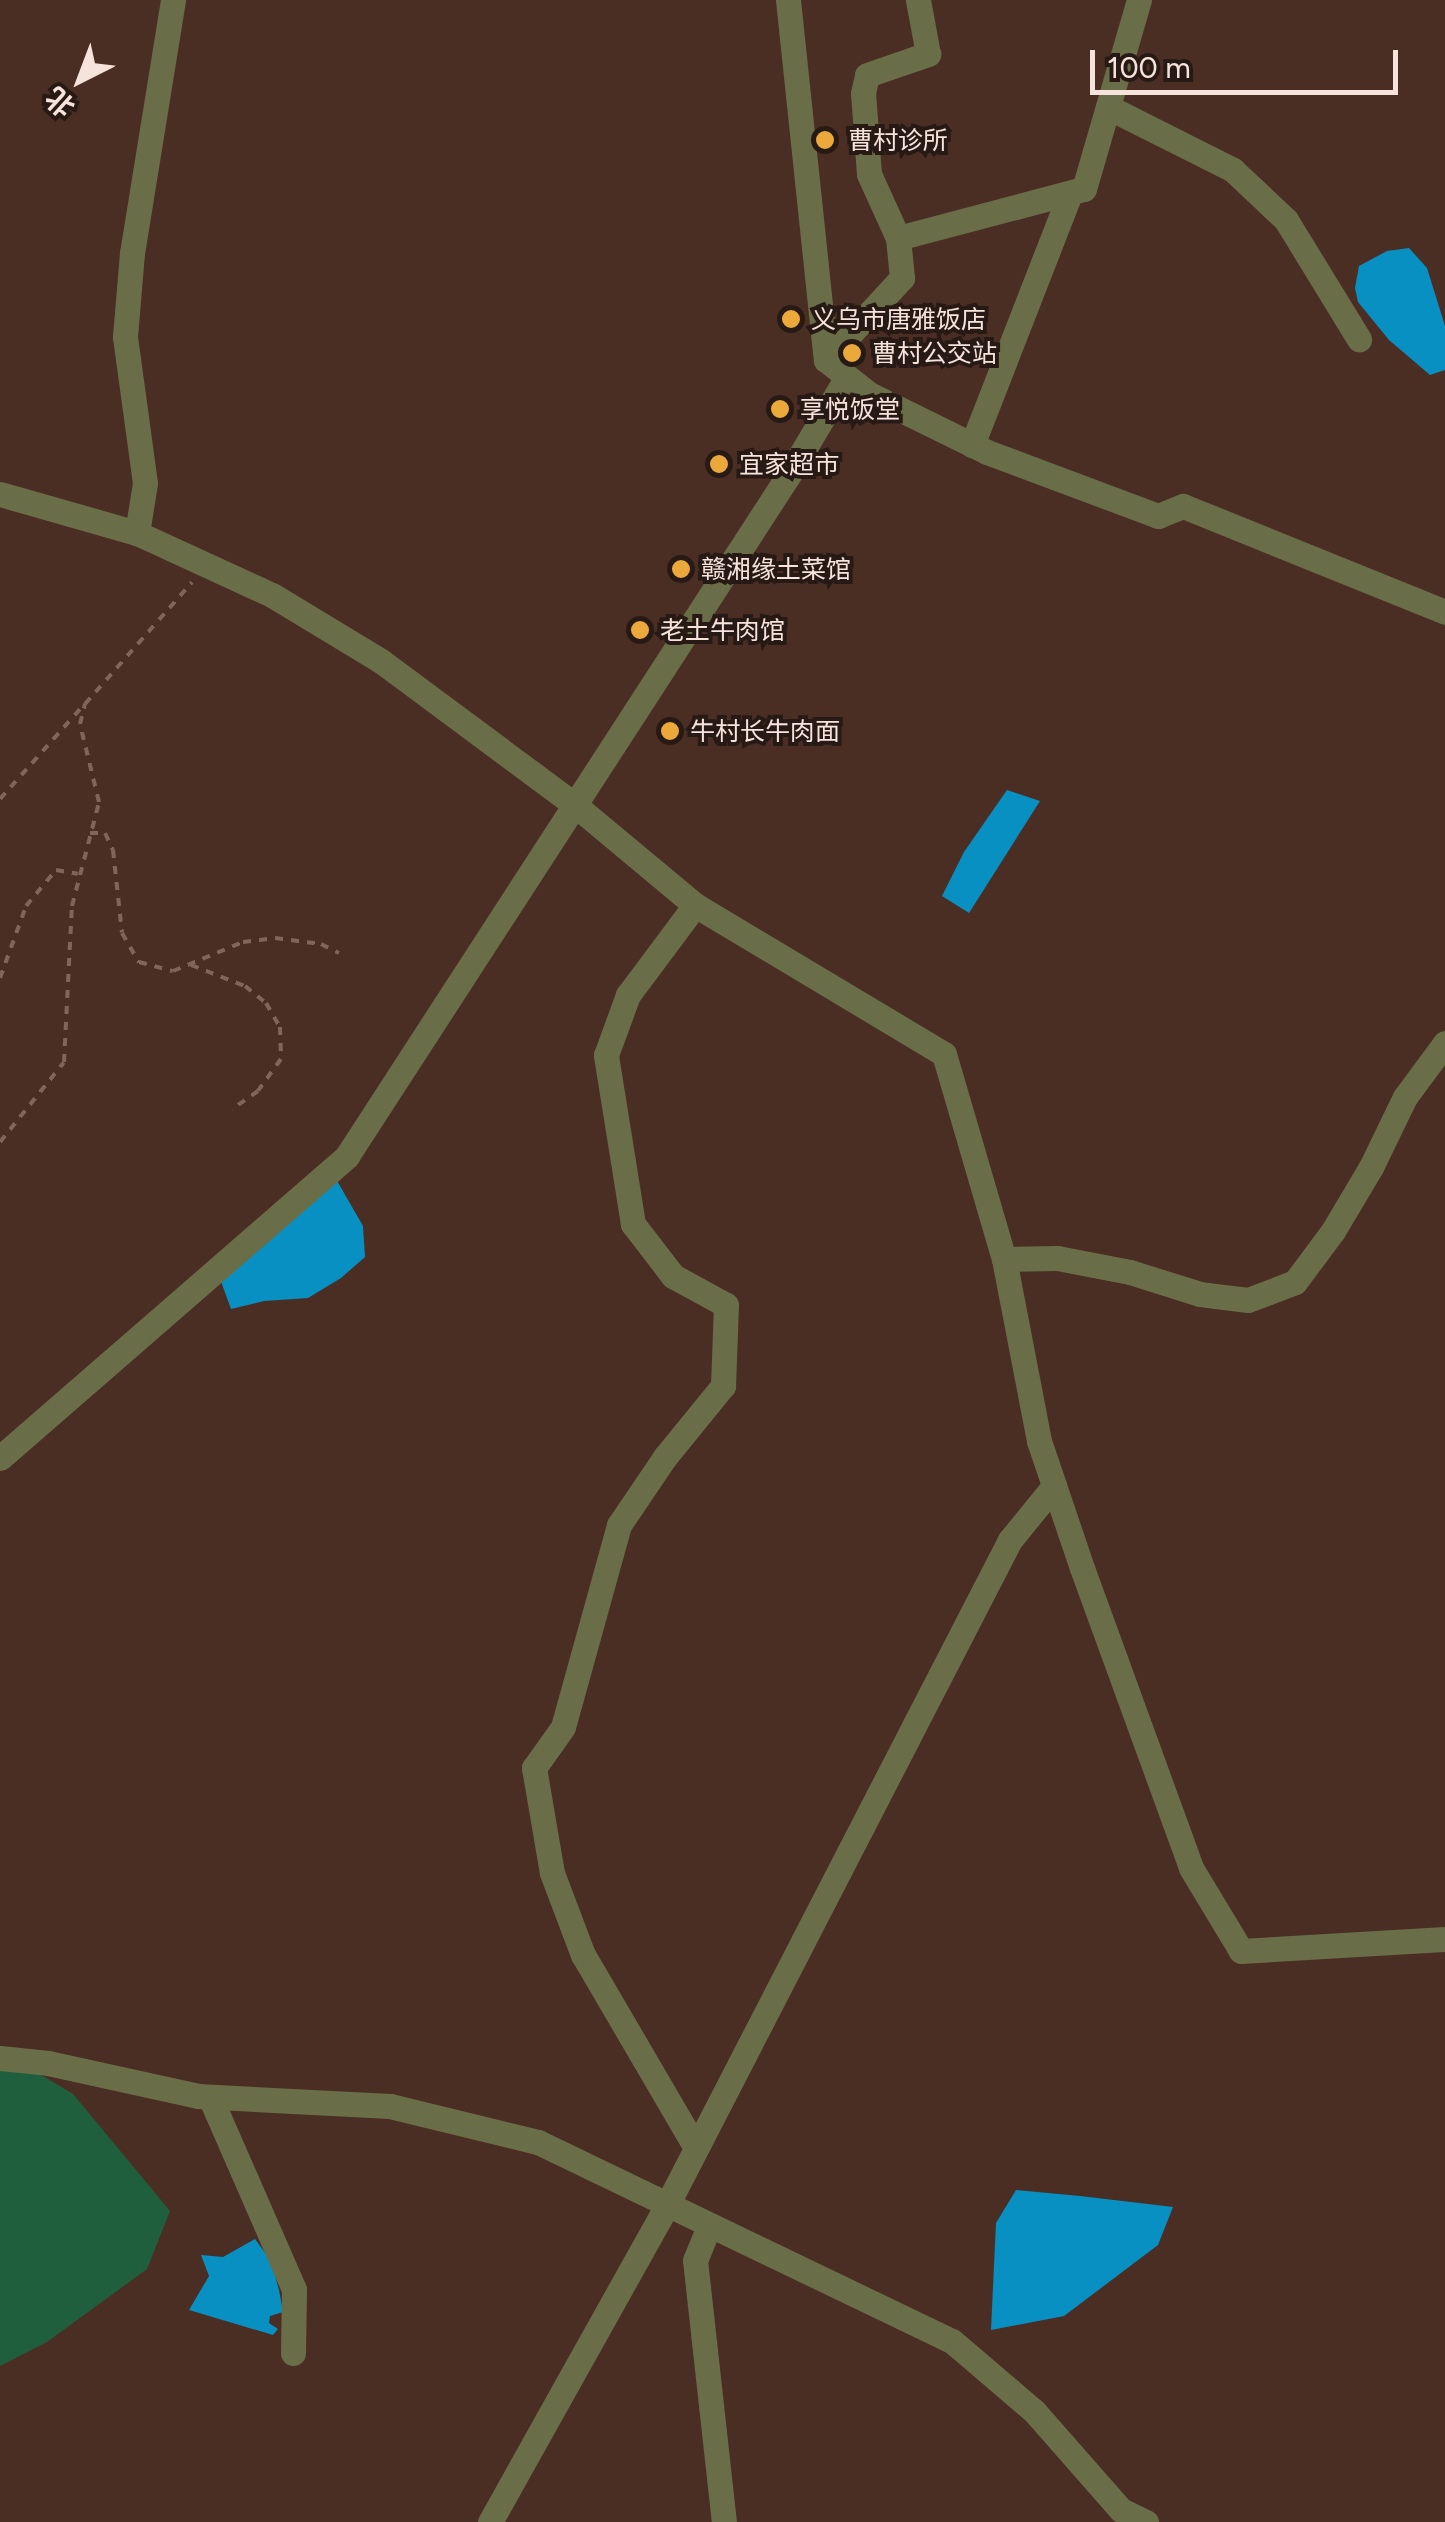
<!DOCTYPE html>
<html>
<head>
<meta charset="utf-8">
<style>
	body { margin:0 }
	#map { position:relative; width:1445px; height:2522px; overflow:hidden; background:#4b2e23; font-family:Figtree,"Noto Sans SC",sans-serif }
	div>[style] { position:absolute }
	.green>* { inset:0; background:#205f3e }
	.water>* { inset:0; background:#0990c2 }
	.path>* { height:4px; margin-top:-2px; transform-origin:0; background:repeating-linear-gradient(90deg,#7f655b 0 8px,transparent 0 16px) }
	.minor>* { height:25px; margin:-12.5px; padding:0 12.5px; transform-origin:12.5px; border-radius:12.5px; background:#6a6e48 }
	.dots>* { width:28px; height:28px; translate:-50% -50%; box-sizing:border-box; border:5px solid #271a15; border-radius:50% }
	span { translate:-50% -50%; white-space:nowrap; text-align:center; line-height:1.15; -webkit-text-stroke:8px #271a15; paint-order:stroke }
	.poi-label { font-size:25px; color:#f6e3db }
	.left { translate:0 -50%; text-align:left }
	.north { position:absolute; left:30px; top:30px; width:100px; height:100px; -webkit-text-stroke:8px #271a15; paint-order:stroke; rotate:222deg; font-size:28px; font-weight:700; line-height:40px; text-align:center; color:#f6e3db }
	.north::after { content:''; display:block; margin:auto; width:35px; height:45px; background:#f6e3db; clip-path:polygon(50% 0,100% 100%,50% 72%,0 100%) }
	.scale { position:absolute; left:1090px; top:50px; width:308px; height:45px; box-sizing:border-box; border:5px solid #f6e3db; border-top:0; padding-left:12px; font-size:30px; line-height:35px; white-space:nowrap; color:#f6e3db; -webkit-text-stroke:8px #271a15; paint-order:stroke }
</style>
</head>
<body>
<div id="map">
	<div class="green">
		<i style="clip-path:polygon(0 2050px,73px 2094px,170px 2211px,147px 2269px,47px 2342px,0 2366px)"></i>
	</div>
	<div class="water">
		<i style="clip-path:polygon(1409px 248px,1427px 268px,1445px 326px,1445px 370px,1430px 375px,1389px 340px,1358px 302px,1355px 288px,1359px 266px,1387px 251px)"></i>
		<i style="clip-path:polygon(1007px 790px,1040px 801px,969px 913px,942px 896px,964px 852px)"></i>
		<i style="clip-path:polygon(336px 1179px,363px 1226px,365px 1257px,341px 1278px,308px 1298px,264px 1301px,231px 1309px,219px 1276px)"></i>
		<i style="clip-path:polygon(1016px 2190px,1080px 2196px,1173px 2207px,1158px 2245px,1064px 2316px,991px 2330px,996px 2223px)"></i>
		<i style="clip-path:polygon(255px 2239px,271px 2261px,279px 2290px,283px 2312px,270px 2316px,269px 2323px,278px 2329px,273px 2335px,189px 2310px,209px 2276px,201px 2255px,223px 2257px)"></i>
	</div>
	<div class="path">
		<i style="left:0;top:799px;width:125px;rotate:-48.3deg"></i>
		<i style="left:90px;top:833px;width:15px"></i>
		<i style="left:105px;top:833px;width:19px;rotate:65deg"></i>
		<i style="left:113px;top:850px;width:83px;rotate:83.8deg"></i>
		<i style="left:122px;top:933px;width:34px;rotate:60deg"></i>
		<i style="left:139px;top:962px;width:35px;rotate:15deg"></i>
		<i style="left:173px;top:971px;width:76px;rotate:-22.5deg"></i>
		<i style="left:243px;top:942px;width:32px;rotate:-7deg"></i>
		<i style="left:275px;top:938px;width:46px;rotate:7.4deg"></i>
		<i style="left:321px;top:944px;width:20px;rotate:27deg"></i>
		<i style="left:191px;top:965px;width:58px;rotate:21.3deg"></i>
		<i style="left:245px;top:986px;width:27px;rotate:39deg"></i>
		<i style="left:266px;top:1003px;width:28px;rotate:60deg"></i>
		<i style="left:280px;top:1027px;width:32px;rotate:88deg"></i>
		<i style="left:281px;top:1059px;width:39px;rotate:126deg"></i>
		<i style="left:258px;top:1091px;width:32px;rotate:145deg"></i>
		<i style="left:0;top:978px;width:77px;rotate:-70.1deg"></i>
		<i style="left:26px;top:906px;width:47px;rotate:-50.2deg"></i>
		<i style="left:56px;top:870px;width:22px;rotate:10deg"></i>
		<i style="left:0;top:1142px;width:102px;rotate:-51.3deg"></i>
		<i style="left:64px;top:1062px;width:156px;rotate:-87.1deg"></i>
		<i style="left:72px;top:906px;width:107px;rotate:-75.4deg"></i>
		<i style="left:99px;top:802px;width:80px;rotate:-103.7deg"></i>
		<i style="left:80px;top:724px;width:21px;rotate:-76deg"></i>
		<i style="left:85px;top:704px;width:162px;rotate:-48.7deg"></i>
	</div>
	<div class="minor">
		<i style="left:173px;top:0;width:256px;rotate:99.2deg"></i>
		<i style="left:132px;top:253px;width:84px;rotate:94.8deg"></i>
		<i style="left:125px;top:337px;width:147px;rotate:82.2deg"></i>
		<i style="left:145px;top:483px;width:51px;rotate:99.1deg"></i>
		<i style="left:137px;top:533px;width:149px;rotate:24.7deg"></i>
		<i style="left:272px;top:595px;width:127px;rotate:31.2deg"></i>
		<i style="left:381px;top:661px;width:242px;rotate:36.6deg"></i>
		<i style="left:575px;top:805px;width:156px;rotate:39.8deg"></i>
		<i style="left:788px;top:0;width:362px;rotate:84deg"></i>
		<i style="left:826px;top:360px;width:55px;rotate:38.3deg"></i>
		<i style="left:869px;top:394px;width:131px;rotate:26.2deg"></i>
		<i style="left:987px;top:452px;width:183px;rotate:20.5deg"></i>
		<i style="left:1158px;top:516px;width:27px;rotate:-22deg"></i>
		<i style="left:1183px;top:506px;width:283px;rotate:22deg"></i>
		<i style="left:1108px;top:107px;width:140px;rotate:26.7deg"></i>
		<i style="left:1233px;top:170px;width:73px;rotate:43.3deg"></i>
		<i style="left:1286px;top:220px;width:140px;rotate:58.5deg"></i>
		<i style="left:898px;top:238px;width:70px;rotate:-114.4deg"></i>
		<i style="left:869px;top:174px;width:81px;rotate:-94.2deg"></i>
		<i style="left:863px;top:93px;width:18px;rotate:-77deg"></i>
		<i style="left:867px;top:75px;width:65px;rotate:-19deg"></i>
		<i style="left:928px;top:54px;width:55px;rotate:-100.5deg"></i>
		<i style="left:826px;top:360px;width:112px;rotate:-47.2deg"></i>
		<i style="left:902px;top:278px;width:40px;rotate:-95.7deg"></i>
		<i style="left:898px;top:238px;width:192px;rotate:-14.8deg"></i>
		<i style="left:1084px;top:189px;width:197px;rotate:-73.8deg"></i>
		<i style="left:972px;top:445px;width:270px;rotate:-68.7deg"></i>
		<i style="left:0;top:494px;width:142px;rotate:15.9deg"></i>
		<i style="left:1445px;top:1043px;width:67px;rotate:126.5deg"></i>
		<i style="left:1405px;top:1097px;width:78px;rotate:115.9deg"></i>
		<i style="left:1371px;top:1167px;width:74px;rotate:120.7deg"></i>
		<i style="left:1333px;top:1231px;width:64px;rotate:126.7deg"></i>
		<i style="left:1295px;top:1282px;width:50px;rotate:159deg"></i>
		<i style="left:1248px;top:1300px;width:48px;rotate:-172.9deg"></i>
		<i style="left:1200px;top:1294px;width:73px;rotate:-162.6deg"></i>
		<i style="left:1130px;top:1272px;width:74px;rotate:-169.1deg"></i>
		<i style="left:1057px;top:1258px;width:53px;rotate:178.9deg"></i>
		<i style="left:1004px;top:1259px;width:185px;rotate:79.1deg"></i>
		<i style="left:1039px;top:1441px;width:134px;rotate:71.3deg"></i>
		<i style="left:1082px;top:1568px;width:319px;rotate:70deg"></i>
		<i style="left:1191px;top:1868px;width:97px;rotate:58.9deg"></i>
		<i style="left:1241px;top:1951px;width:204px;rotate:-3.4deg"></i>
		<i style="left:0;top:1458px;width:460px;rotate:-41deg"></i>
		<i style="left:347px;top:1156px;width:810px;rotate:-57.04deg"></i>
		<i style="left:788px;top:476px;width:115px;rotate:-59.2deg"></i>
		<i style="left:0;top:2058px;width:48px;rotate:5.9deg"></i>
		<i style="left:48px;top:2063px;width:154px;rotate:12.4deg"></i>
		<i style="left:198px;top:2096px;width:192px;rotate:3deg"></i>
		<i style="left:390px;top:2106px;width:152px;rotate:13.7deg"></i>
		<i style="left:538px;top:2142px;width:459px;rotate:25.7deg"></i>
		<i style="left:952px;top:2341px;width:108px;rotate:40.5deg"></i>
		<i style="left:1034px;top:2411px;width:132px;rotate:48.7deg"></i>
		<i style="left:1121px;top:2510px;width:28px;rotate:26deg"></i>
		<i style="left:210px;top:2097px;width:210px;rotate:66.4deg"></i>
		<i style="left:294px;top:2289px;width:64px;rotate:90.9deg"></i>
		<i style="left:696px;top:2148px;width:224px;rotate:-120.3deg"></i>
		<i style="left:583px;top:1955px;width:88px;rotate:-110.7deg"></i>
		<i style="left:552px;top:1873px;width:107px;rotate:-99.7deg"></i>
		<i style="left:534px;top:1768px;width:50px;rotate:-54.7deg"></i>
		<i style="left:563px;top:1727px;width:210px;rotate:-74.5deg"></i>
		<i style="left:619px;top:1525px;width:82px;rotate:-55.9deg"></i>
		<i style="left:665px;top:1457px;width:92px;rotate:-50.8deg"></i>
		<i style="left:723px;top:1386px;width:81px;rotate:-87.9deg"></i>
		<i style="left:726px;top:1305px;width:60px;rotate:-151.3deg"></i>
		<i style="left:673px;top:1276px;width:66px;rotate:-127.6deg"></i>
		<i style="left:633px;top:1224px;width:171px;rotate:-99.1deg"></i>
		<i style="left:606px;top:1055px;width:64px;rotate:-69.9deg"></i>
		<i style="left:628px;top:995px;width:112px;rotate:-53.3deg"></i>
		<i style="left:695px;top:905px;width:290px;rotate:30.9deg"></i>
		<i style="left:944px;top:1054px;width:214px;rotate:73.7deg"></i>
		<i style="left:709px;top:2226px;width:37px;rotate:112deg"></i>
		<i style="left:695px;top:2260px;width:264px;rotate:83.7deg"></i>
		<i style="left:490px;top:2522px;width:361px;rotate:-60.8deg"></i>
		<i style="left:666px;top:2207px;width:750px;rotate:-62.72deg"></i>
		<i style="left:1010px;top:1540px;width:70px;rotate:-50.8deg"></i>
	</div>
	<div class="dots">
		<i style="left:825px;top:140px;background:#eca93b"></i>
		<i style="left:791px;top:319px;background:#eca93b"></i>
		<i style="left:852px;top:353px;background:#eca93b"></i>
		<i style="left:780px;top:409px;background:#eca93b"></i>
		<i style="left:719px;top:464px;background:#eca93b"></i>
		<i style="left:681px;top:569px;background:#eca93b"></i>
		<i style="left:640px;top:630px;background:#eca93b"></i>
		<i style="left:670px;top:731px;background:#eca93b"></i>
	</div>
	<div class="poi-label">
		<span class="left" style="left:848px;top:140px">曹村诊所</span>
		<span class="left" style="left:811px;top:319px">义乌市唐雅饭店</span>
		<span class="left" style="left:872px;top:353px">曹村公交站</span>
		<span class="left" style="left:800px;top:409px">享悦饭堂</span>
		<span class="left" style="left:739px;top:464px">宜家超市</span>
		<span class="left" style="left:701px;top:569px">赣湘缘土菜馆</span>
		<span class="left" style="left:660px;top:630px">老土牛肉馆</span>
		<span class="left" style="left:690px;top:731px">牛村长牛肉面</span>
	</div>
	<div class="north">北</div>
	<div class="scale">100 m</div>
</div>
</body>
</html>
